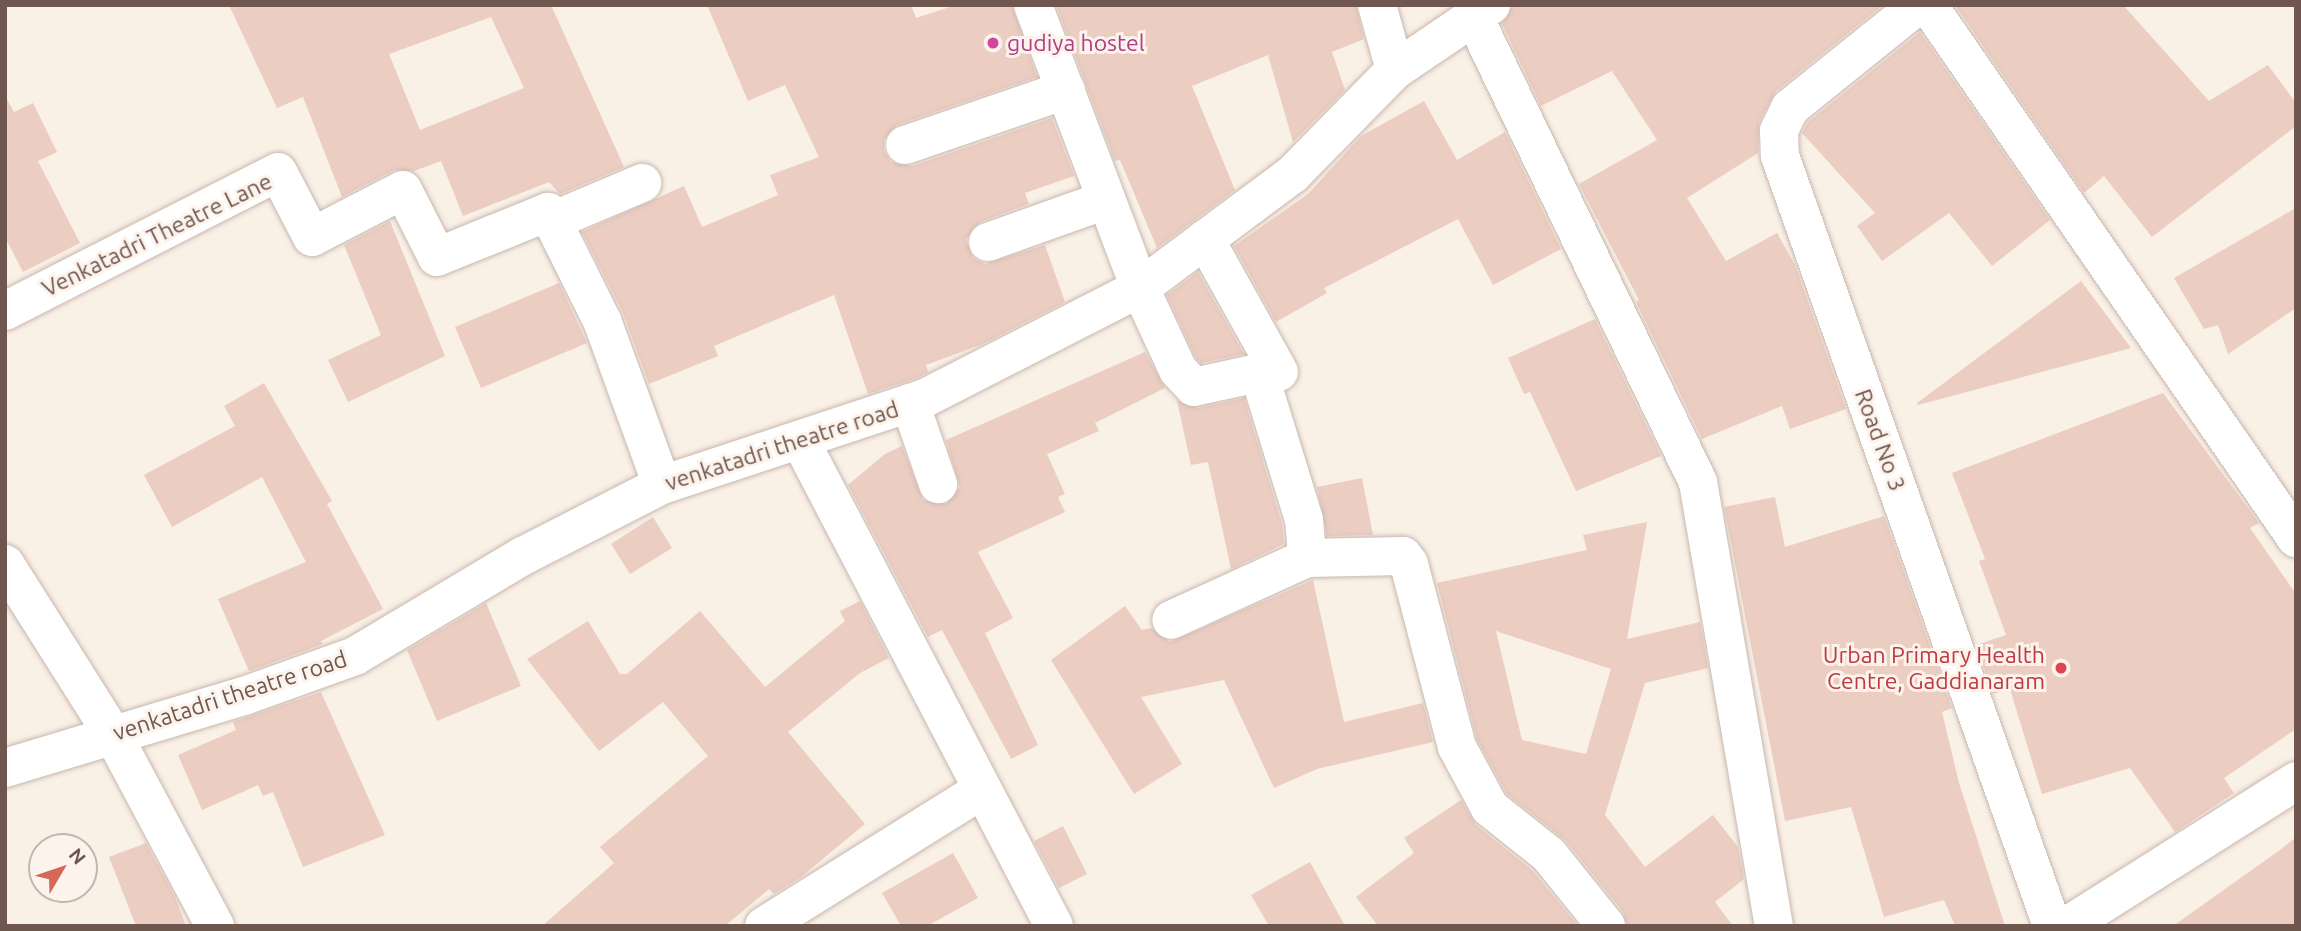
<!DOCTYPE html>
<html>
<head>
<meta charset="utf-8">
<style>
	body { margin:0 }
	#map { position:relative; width:2301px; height:931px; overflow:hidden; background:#f9f0e6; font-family:Ubuntu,sans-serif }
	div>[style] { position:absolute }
	.building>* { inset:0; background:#ebcdc2 }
	.roads { filter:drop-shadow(0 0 2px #c9b7ae) drop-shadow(0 0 2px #c9b7ae) }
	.minor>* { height:38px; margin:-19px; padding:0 19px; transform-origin:19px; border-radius:19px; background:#fff }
	.dots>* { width:19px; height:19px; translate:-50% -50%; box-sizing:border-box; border:4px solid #fcf4ec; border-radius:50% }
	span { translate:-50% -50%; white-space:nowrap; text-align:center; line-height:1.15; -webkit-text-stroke:6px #fcf4ec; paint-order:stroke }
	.hotel-label { font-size:23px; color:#b23c85 }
	.left { translate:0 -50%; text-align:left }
	.street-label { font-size:23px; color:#6f564e }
	.health-label { font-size:23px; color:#be3a42 }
	.right { translate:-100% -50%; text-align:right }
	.frame { position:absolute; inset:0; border:7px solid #6f564e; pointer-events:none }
	.north { position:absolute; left:28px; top:833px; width:70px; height:70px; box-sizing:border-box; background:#fcf4ec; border:2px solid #c4b5ad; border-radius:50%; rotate:51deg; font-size:19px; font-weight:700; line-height:28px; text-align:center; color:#6f564e }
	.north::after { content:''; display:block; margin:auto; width:24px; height:32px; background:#d3685b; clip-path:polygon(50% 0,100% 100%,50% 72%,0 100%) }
</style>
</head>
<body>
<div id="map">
	<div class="building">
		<i style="clip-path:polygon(evenodd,229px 5px,551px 5px,624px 167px,560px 194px,549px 182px,463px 216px,441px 161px,414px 171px,394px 170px,342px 197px,303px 97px,277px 108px,229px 5px,491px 17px,524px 88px,420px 130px,389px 54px,491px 17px)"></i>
		<i style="clip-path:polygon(707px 5px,911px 5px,916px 18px,956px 5px,1012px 5px,1037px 77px,897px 125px,884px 140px,884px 151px,891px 162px,912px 166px,1052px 118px,1074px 176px,1025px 193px,1029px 204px,980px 222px,966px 239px,973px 258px,985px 264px,1045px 245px,1065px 302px,983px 344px,926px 365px,928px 372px,917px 378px,868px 394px,834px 295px,714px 346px,718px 356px,649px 384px,623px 313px,582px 232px,684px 186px,702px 227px,778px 195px,770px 175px,819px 157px,785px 85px,748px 101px)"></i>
		<i style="clip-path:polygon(1056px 5px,1356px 5px,1364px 39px,1332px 52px,1345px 90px,1293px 142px,1268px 55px,1192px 86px,1235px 190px,1157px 248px,1120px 160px,1115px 161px)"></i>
		<i style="clip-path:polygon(1513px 5px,1883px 5px,1776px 91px,1759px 122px,1758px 153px,1687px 198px,1726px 261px,1777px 233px,1795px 265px,1846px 409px,1790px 429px,1782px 406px,1702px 439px,1636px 302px,1639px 300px,1579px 184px,1657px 140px,1612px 71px,1541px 106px,1502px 24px)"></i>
		<i style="clip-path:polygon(1955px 5px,2123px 5px,2209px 101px,2268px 65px,2296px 103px,2296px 126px,2152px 237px,2104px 176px,2084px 193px)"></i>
		<i style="clip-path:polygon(1920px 32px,2050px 220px,1992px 266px,1949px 213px,1882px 261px,1857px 226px,1875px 213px,1802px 133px,1808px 122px)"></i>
		<i style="clip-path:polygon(5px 96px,14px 112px,33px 103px,57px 152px,38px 161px,80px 243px,23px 272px,5px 237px)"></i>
		<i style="clip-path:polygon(1424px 101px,1457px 160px,1505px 132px,1561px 249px,1493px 285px,1458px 219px,1324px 288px,1327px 293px,1276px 322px,1234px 246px,1308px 194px,1361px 136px)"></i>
		<i style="clip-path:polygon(2296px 208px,2296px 308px,2228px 354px,2218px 325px,2204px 329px,2174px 278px)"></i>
		<i style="clip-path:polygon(390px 221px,445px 356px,348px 402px,328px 360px,381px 335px,344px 245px)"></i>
		<i style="clip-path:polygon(1198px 272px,1244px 354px,1201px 363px,1196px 358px,1167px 295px)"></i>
		<i style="clip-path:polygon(2081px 281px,2131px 348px,1918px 405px,1917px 403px)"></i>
		<i style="clip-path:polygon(559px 283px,587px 343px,481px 388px,455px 327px)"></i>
		<i style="clip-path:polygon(1595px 319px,1661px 456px,1576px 491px,1530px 392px,1524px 394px,1508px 358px)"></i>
		<i style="clip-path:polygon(1145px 352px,1165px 388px,1095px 423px,1099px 431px,1047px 454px,1065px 494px,1058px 497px,1065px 512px,978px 552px,1013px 618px,985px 633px,1038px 745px,1011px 759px,942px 630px,928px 637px,848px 485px,885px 454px,902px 446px,923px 500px,946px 504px,960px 487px,946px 440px)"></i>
		<i style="clip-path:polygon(264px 383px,332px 501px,327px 504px,383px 609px,321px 641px,323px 644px,249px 671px,218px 599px,306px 562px,262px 477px,172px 527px,144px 475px,235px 426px,224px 406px)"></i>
		<i style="clip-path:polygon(2163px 393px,2259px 523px,2250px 528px,2296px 594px,2296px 729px,2224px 778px,2234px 793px,2175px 832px,2130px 768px,2042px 794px,2010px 689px,1993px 694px,1976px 645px,2006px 635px,1979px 561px,1985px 559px,1952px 473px)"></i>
		<i style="clip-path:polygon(1244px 398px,1282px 524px,1284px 544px,1231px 569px,1208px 462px,1191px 465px,1177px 401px,1198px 408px)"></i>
		<i style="clip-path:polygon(1362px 478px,1373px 535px,1327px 536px,1317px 487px)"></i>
		<i style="clip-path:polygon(1775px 497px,1785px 547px,1884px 516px,1952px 708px,1942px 712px,1959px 783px,2005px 926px,1955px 926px,1944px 900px,1884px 917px,1851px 807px,1785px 821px,1724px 507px)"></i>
		<i style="clip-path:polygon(653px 517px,672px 548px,630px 574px,611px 544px)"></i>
		<i style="clip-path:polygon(evenodd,1647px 522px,1627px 639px,1700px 622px,1708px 668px,1645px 683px,1605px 815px,1645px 867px,1713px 815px,1738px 847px,1744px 879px,1715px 902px,1733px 926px,1627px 926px,1623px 912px,1566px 841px,1507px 794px,1477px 739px,1437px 583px,1587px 550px,1583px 535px,1647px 522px,1496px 631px,1611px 669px,1586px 754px,1522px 740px,1496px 631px)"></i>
		<i style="clip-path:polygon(1313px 580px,1344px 722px,1423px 703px,1433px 742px,1317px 769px,1274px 788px,1224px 680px,1141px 697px,1182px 764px,1134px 794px,1051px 660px,1125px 606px,1142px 630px,1151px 628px,1170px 642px)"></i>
		<i style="clip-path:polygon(860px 601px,889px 658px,860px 673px,788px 732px,865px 824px,801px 877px,774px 894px,769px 889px,725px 926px,542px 926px,614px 863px,600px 847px,708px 756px,663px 702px,599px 751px,527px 659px,588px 621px,620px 674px,627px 674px,700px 611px,765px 687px,845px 621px,840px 611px)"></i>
		<i style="clip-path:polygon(486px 603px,521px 686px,437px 721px,407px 650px)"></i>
		<i style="clip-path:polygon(321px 692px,385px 835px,303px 867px,273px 792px,263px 796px,258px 785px,202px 810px,178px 755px,236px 730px,233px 722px)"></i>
		<i style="clip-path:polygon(1461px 800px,1476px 825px,1533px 871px,1578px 926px,1378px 926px,1356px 897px,1414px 853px,1404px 838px)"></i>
		<i style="clip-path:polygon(1063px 826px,1087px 874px,1059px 888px,1034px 841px)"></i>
		<i style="clip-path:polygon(2296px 837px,2296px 926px,2173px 926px,2280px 850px)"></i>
		<i style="clip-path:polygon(146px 843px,175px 897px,186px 926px,136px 926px,109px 857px)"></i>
		<i style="clip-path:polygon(953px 853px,978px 898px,927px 926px,901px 926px,882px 893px)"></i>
		<i style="clip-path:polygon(1310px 862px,1345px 926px,1269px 926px,1251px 895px)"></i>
	</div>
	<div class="roads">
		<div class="minor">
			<i style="left:1033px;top:5px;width:303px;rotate:69.3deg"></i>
			<i style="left:1140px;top:288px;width:90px;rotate:65.1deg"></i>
			<i style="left:1178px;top:370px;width:23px;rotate:47deg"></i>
			<i style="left:1194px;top:387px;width:60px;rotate:-12.4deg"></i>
			<i style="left:1253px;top:374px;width:10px;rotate:37deg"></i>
			<i style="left:1261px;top:380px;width:146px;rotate:72.9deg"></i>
			<i style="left:1304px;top:520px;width:38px;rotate:85deg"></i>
			<i style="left:1307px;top:558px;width:149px;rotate:155.5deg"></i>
			<i style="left:1377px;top:5px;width:67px;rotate:74.5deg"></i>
			<i style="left:1918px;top:5px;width:164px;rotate:141.2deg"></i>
			<i style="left:1790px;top:108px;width:25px;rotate:116deg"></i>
			<i style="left:1779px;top:131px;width:25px;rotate:88deg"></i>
			<i style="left:1780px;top:156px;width:817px;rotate:70.54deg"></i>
			<i style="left:1928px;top:5px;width:648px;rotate:55.38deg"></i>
			<i style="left:1473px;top:15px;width:518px;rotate:64.28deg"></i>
			<i style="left:1698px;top:482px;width:450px;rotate:80.3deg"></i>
			<i style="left:905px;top:145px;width:170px;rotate:-18.9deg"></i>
			<i style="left:552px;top:221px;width:98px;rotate:-22.9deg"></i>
			<i style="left:1205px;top:239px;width:152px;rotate:60.9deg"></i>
			<i style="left:988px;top:242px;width:125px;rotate:-19.6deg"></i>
			<i style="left:5px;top:311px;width:306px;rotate:-27deg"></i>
			<i style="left:278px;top:172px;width:73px;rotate:62.4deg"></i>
			<i style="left:312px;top:237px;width:102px;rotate:-27.3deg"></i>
			<i style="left:403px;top:190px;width:75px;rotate:63.1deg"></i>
			<i style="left:437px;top:257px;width:120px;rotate:-22.1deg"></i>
			<i style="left:548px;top:212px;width:124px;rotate:63.6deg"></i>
			<i style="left:603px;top:323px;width:172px;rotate:70deg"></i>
			<i style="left:910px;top:403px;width:86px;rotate:70.9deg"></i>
			<i style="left:801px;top:442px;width:546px;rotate:62.4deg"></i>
			<i style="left:1307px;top:558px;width:96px;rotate:-1.2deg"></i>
			<i style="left:1403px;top:556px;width:10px;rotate:53deg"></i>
			<i style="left:1409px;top:564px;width:189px;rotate:75.3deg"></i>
			<i style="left:1457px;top:747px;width:69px;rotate:61.6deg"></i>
			<i style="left:1490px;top:808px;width:75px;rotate:38.5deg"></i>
			<i style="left:1549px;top:855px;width:91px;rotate:51.2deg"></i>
			<i style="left:5px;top:564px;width:200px;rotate:57.7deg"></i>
			<i style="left:112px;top:733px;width:219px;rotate:61.9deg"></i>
			<i style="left:5px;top:768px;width:250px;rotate:-16.8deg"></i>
			<i style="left:244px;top:696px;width:118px;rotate:-19.8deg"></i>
			<i style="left:355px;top:656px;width:196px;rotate:-30.8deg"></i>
			<i style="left:523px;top:556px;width:156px;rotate:-27.1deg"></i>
			<i style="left:662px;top:485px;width:277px;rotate:-18.3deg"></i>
			<i style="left:925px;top:398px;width:242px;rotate:-27.1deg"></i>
			<i style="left:1140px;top:288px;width:191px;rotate:-36.7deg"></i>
			<i style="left:1293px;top:174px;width:146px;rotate:-45.6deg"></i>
			<i style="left:1395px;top:70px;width:116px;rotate:-34.1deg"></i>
			<i style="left:764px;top:926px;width:255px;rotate:-32deg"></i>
			<i style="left:2067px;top:926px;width:271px;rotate:-32.3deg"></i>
		</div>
	</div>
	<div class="dots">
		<i style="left:993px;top:43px;background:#d1479c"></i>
		<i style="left:2061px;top:668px;background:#e0444e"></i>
	</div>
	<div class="hotel-label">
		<span class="left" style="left:1007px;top:43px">gudiya hostel</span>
	</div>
	<div class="street-label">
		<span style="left:157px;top:235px;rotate:-26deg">Venkatadri Theatre Lane</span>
		<span style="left:1880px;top:440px;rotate:70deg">Road No 3</span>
		<span style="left:782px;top:446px;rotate:-18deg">venkatadri theatre road</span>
		<span style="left:230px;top:696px;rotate:-18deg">venkatadri theatre road</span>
	</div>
	<div class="health-label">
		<span class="right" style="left:2045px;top:668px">Urban Primary Health<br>Centre, Gaddianaram</span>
	</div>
	<div class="frame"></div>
	<div class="north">N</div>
</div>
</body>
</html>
